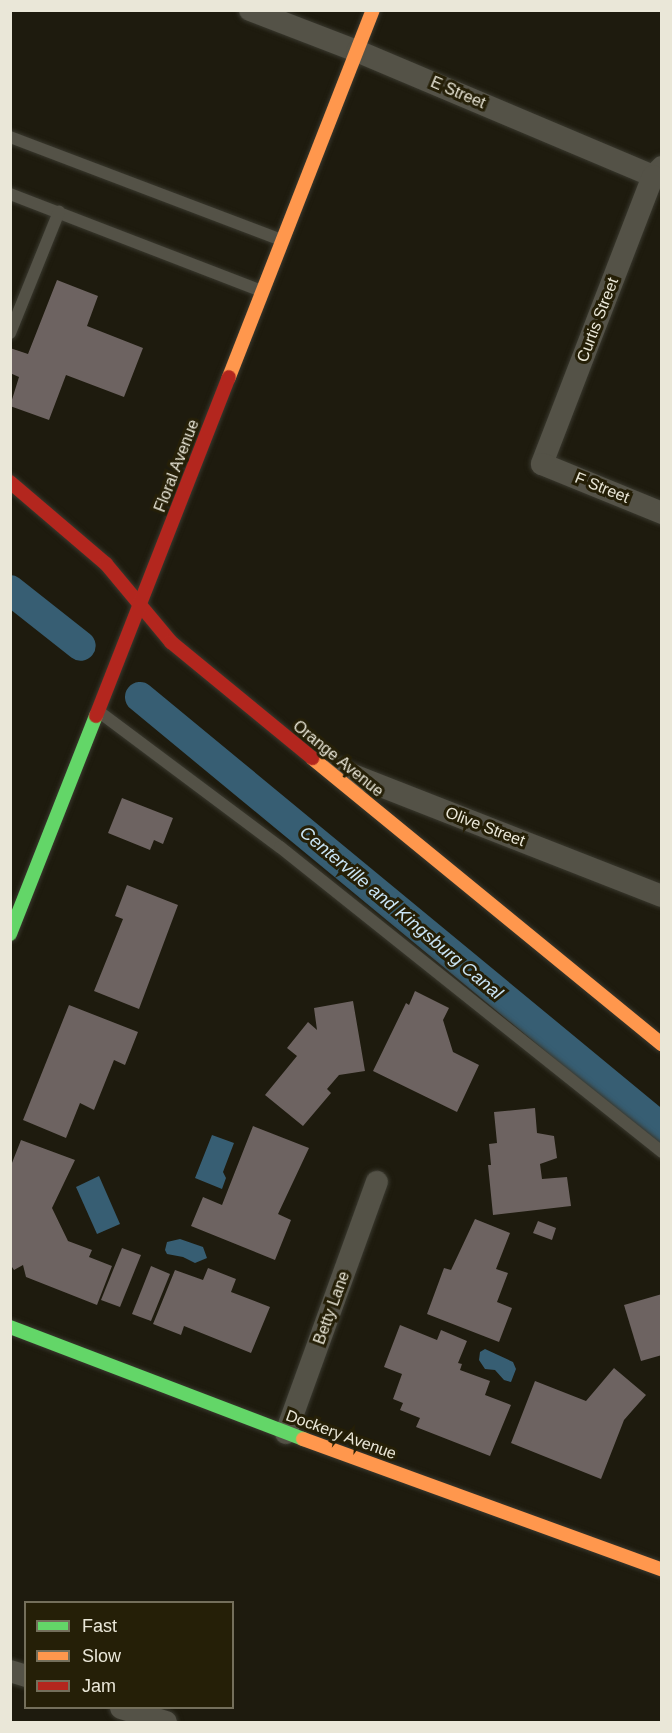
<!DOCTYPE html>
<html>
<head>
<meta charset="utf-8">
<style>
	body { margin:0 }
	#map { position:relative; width:672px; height:1733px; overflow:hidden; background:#1e1b0e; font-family:Arial,sans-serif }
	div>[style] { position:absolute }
	.water>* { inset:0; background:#375e73 }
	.canal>* { height:30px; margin:-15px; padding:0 15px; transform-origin:15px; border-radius:15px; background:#375e73 }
	.building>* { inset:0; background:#6d6361 }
	.roads { filter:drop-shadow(0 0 2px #39382e) drop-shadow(0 0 2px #39382e) }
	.lane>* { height:12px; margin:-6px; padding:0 6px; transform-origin:6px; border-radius:6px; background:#545247 }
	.street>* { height:22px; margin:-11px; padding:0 11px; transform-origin:11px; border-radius:11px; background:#545247 }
	.fast>* { height:14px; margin:-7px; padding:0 7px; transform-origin:7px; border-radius:7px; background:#63d668 }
	.slow>* { height:14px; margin:-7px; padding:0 7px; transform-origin:7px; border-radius:7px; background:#ff974d }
	.jam>* { height:14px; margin:-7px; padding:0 7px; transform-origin:7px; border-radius:7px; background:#b3261e }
	span { translate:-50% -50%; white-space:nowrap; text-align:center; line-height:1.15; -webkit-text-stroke:6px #251f07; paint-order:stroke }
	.street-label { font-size:16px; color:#eae7d8 }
	.water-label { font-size:18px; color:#cae5f6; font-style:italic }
	.frame { position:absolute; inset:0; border:12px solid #eae7d8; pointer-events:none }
	.legend { position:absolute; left:24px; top:1601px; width:210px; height:108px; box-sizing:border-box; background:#251f07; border:2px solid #746f5b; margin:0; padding:8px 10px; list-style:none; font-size:18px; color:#eae7d8 }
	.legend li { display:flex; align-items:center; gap:12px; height:30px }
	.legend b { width:30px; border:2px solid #746f5b }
</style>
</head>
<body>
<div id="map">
	<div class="water">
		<i style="clip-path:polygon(212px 1135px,234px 1143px,223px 1172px,226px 1178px,222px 1189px,195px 1178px)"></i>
		<i style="clip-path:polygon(99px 1176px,120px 1224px,97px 1234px,76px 1187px)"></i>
		<i style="clip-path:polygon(180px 1239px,203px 1247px,207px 1258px,195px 1263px,183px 1257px,167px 1254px,165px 1250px,167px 1242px)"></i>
		<i style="clip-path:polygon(485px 1349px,513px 1362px,516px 1369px,511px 1382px,504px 1380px,495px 1370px,485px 1369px,479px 1360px,480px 1352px)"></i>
	</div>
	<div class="canal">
		<i style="left:10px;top:590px;width:90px;rotate:38.3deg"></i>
		<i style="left:140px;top:697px;width:677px;rotate:39.55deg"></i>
	</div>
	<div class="building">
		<i style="clip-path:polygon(57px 280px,98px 296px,87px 326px,143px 348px,124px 397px,66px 375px,49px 420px,10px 406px,19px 377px,10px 373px,10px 348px,28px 354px)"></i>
		<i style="clip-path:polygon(122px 798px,173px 818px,163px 844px,154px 840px,150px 850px,108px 833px)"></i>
		<i style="clip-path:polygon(127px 885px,178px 905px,139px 1009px,94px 991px,123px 919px,115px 916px)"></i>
		<i style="clip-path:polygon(415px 991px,449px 1008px,443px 1020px,453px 1052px,479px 1065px,457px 1112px,373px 1071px,406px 1003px,409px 1005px)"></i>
		<i style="clip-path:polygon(353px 1001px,365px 1071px,339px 1075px,327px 1089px,331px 1093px,303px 1126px,265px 1095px,297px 1056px,287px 1048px,308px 1022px,317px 1030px,314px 1008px)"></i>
		<i style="clip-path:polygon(69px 1005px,138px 1032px,125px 1065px,114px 1060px,94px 1110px,80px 1103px,66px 1138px,23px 1120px)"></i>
		<i style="clip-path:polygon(535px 1108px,537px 1133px,554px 1136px,557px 1158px,540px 1164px,542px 1179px,567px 1177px,571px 1206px,493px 1215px,488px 1165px,491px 1165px,489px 1144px,497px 1143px,494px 1112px)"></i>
		<i style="clip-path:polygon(253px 1126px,309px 1148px,278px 1214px,291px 1220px,275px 1260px,191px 1226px,203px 1197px,222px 1205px)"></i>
		<i style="clip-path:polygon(21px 1140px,75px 1160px,52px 1208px,68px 1241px,92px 1250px,89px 1257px,112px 1266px,97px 1305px,26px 1277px,23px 1265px,14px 1270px,10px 1264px,10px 1168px)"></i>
		<i style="clip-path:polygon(475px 1219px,510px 1233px,496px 1269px,508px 1273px,497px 1302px,512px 1308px,499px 1342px,427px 1314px,444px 1268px,451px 1270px)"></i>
		<i style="clip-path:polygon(538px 1221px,556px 1228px,552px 1240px,533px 1233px)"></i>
		<i style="clip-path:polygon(122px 1248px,141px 1255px,120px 1307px,101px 1300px)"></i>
		<i style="clip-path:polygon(151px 1266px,170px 1274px,151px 1321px,132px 1314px)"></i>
		<i style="clip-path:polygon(208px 1268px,236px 1279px,231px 1292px,270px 1307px,251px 1353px,184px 1326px,181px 1335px,153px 1324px,175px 1270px,203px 1280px)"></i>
		<i style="clip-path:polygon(662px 1294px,662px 1355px,641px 1361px,624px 1305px)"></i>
		<i style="clip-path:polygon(400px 1325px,437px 1340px,441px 1330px,467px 1341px,458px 1363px,462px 1364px,460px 1370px,490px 1381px,485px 1395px,511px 1405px,490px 1456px,416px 1427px,420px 1418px,400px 1410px,403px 1403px,393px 1399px,402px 1374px,384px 1367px)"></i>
		<i style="clip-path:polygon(614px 1368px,646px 1395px,624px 1420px,601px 1479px,511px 1443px,535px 1381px,586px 1401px)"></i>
	</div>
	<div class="roads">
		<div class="lane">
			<i style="left:10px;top:137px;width:290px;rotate:20.8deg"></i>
			<i style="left:10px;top:194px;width:270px;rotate:21.1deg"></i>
			<i style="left:10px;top:333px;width:131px;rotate:-68deg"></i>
			<i style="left:98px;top:711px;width:227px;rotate:36.8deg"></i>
			<i style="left:280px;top:847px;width:489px;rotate:38.6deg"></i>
		</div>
		<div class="street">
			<i style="left:250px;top:10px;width:115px;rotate:21deg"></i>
			<i style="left:357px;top:51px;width:321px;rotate:22.9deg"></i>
			<i style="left:662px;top:167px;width:13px;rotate:135deg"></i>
			<i style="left:653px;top:176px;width:309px;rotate:111.1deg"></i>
			<i style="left:542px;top:464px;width:130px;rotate:22.2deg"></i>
			<i style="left:335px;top:768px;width:351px;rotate:21.4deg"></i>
			<i style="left:286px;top:1433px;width:267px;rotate:-70.1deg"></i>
			<i style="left:10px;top:1671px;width:17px;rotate:17deg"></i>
			<i style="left:121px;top:1708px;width:47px;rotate:17.3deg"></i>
		</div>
		<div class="fast">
			<i style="left:10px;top:934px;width:234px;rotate:-68.5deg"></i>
			<i style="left:10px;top:1327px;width:314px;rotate:20.9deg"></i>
		</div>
		<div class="slow">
			<i style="left:229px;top:377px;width:394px;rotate:-68.6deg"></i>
			<i style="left:312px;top:758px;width:452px;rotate:39.3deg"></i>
			<i style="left:303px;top:1439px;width:382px;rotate:20deg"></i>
		</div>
		<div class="jam">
			<i style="left:10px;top:482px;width:126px;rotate:40.5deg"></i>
			<i style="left:106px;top:564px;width:102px;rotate:50.2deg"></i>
			<i style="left:171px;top:642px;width:183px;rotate:39.4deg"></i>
			<i style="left:96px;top:716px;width:364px;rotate:-68.6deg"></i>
		</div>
	</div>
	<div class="street-label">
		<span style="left:458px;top:93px;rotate:23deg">E Street</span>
		<span style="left:598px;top:320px;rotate:-69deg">Curtis Street</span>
		<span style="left:177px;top:466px;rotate:-69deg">Floral Avenue</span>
		<span style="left:602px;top:488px;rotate:22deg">F Street</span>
		<span style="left:338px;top:759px;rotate:39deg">Orange Avenue</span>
		<span style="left:485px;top:827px;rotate:21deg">Olive Street</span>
		<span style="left:332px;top:1308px;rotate:-70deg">Betty Lane</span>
		<span style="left:341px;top:1435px;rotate:20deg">Dockery Avenue</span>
	</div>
	<div class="water-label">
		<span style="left:401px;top:913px;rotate:40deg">Centerville and Kingsburg Canal</span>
	</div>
	<div class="frame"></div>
	<ul class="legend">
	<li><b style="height:8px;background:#63d668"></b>Fast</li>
	<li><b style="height:8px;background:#ff974d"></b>Slow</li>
	<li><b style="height:8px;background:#b3261e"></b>Jam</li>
	</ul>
</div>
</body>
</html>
